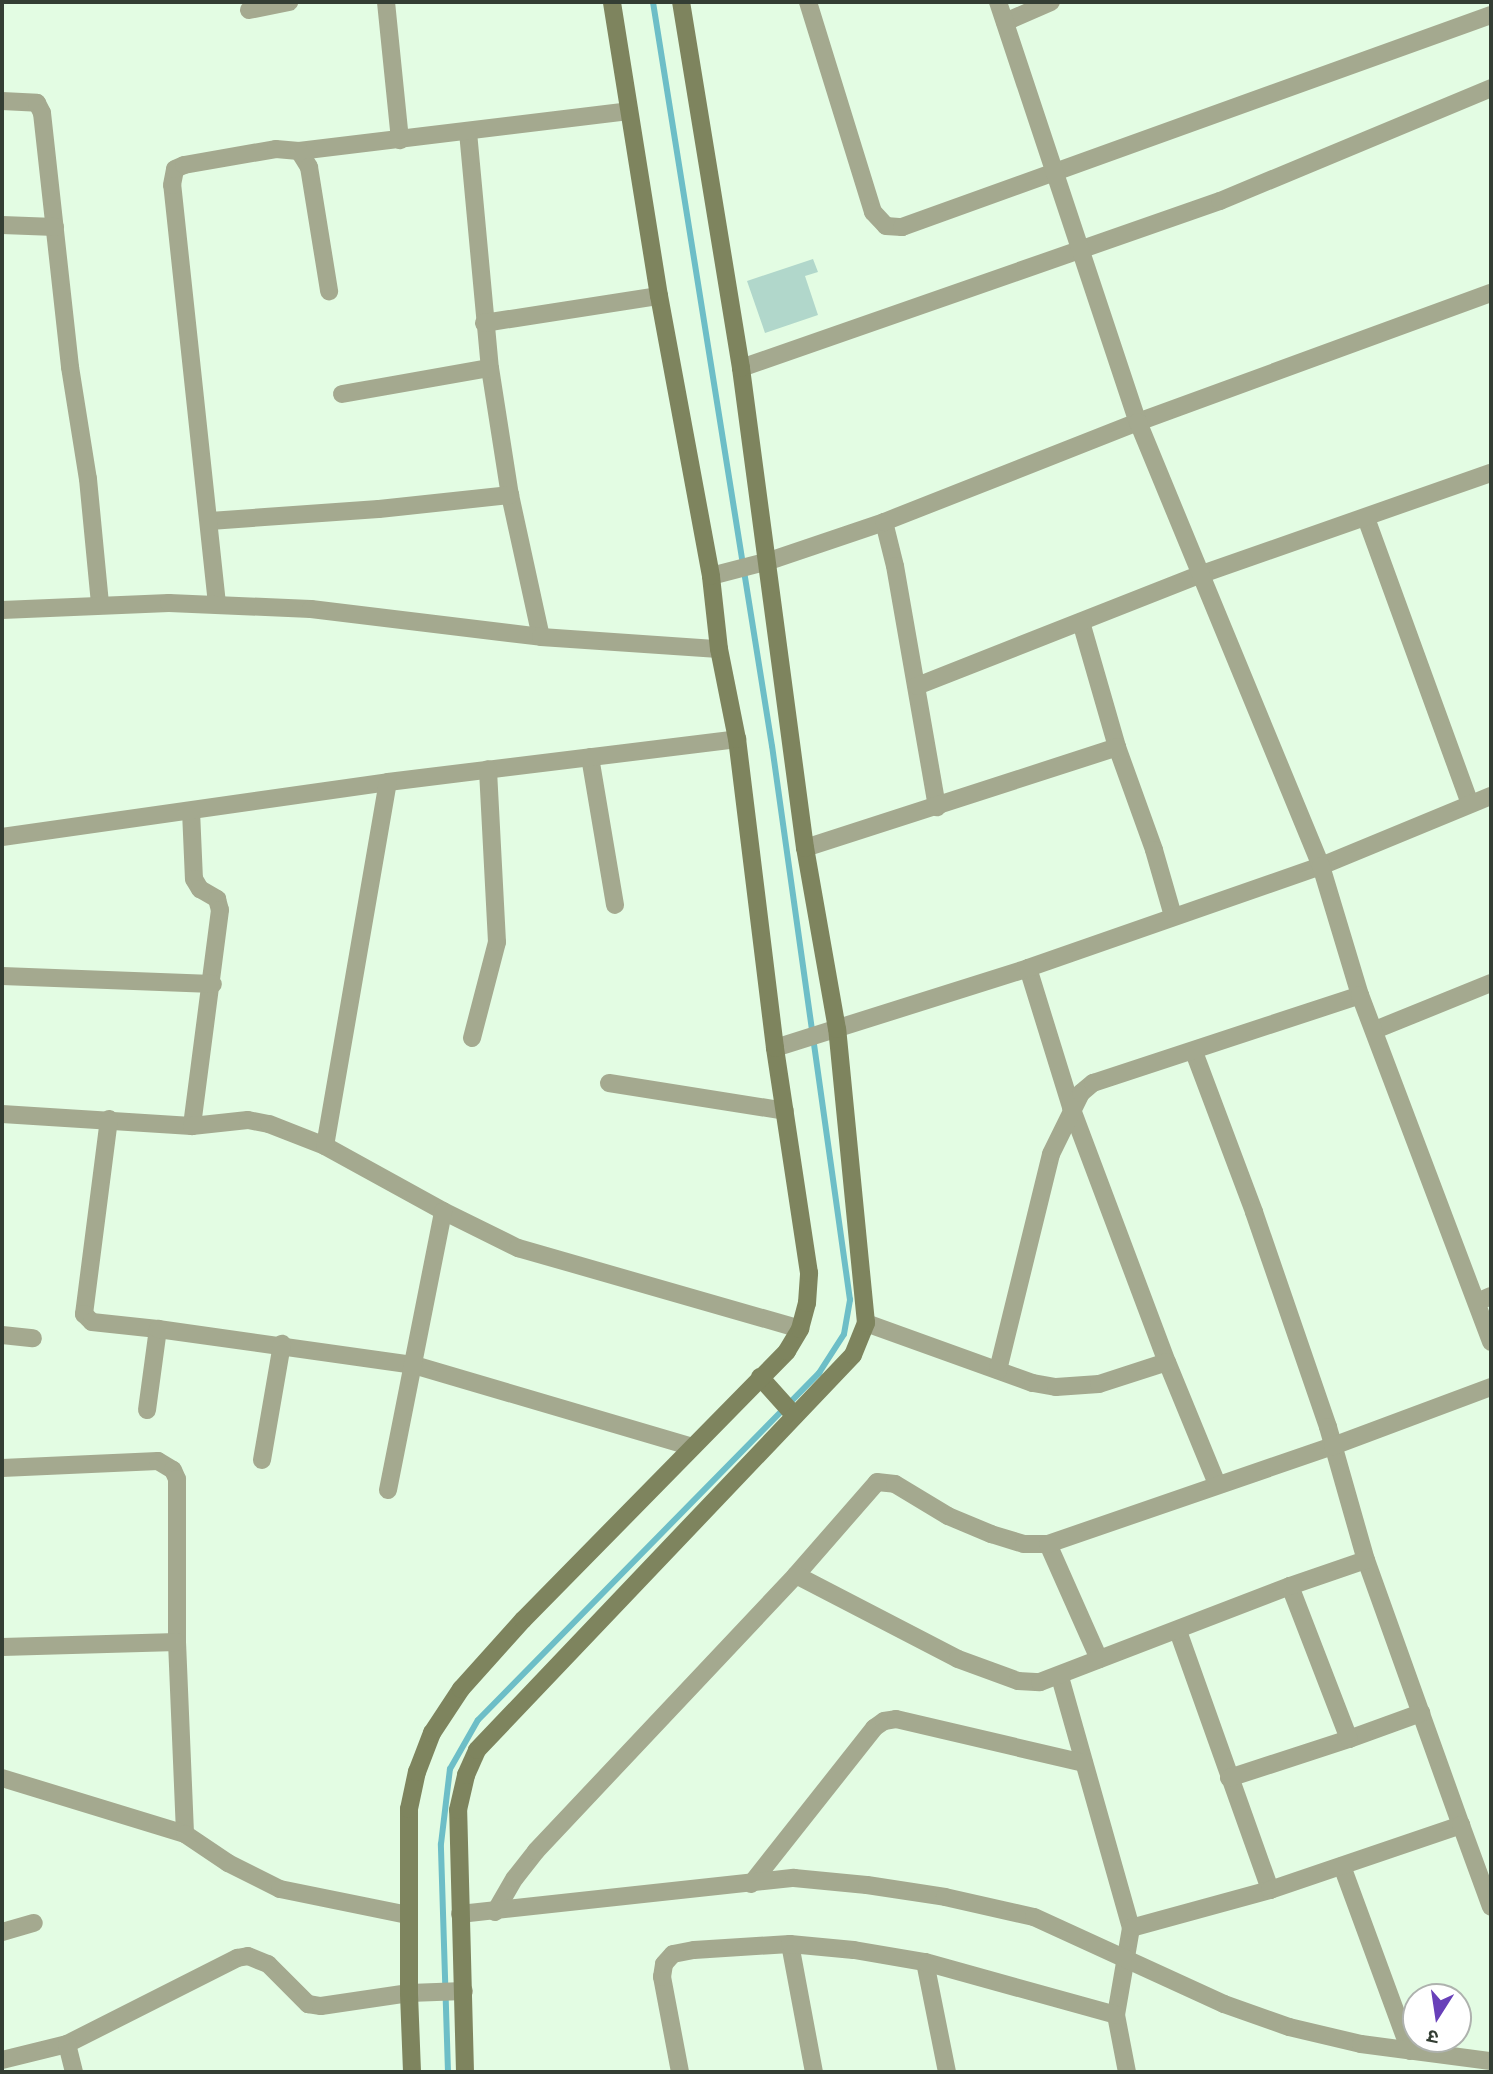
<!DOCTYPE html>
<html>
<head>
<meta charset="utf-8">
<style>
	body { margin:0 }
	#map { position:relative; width:1493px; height:2074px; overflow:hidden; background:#e3fce3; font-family:Montserrat,"Noto Sans Devanagari",sans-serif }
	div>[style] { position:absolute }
	.stream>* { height:6px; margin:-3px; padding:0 3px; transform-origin:3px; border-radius:3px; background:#6dbec7 }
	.building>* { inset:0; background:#b1d7cb }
	.minor>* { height:18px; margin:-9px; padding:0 9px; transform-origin:9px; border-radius:9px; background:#a4a98f }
	.tertiary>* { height:18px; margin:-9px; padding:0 9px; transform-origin:9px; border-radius:9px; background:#a4a98f }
	.secondary>* { height:18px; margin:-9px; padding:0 9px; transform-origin:9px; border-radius:9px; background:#7e845e }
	span { translate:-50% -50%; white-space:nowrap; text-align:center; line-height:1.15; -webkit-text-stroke:6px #fff; paint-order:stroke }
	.frame { position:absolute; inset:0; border:4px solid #343e34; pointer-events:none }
	.north { position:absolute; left:1402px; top:1983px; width:70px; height:70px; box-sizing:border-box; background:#fff; border:2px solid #aeb2ae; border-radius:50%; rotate:192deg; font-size:19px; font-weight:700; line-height:28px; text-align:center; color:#343e34 }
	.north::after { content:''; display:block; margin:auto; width:24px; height:32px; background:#6840b9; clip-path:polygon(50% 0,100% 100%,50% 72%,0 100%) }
</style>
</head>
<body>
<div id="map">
	<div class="stream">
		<i style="left:448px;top:2072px;width:228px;rotate:-91.8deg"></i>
		<i style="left:441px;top:1844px;width:76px;rotate:-83.2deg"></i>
		<i style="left:450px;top:1769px;width:56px;rotate:-60.3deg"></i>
		<i style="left:478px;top:1720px;width:487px;rotate:-45.5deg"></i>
		<i style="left:819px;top:1373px;width:46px;rotate:-57.3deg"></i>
		<i style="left:844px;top:1334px;width:35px;rotate:-80deg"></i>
		<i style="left:850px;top:1300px;width:559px;rotate:-98.01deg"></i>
		<i style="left:772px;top:746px;width:753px;rotate:-99.09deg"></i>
	</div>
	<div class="building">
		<i style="clip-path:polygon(813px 259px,818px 272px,805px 276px,818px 315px,765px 333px,747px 281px)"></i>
	</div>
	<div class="minor">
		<i style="left:386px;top:2px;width:139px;rotate:84.2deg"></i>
		<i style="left:808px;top:2px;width:220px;rotate:72.8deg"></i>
		<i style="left:873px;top:212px;width:19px;rotate:47deg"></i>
		<i style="left:886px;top:226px;width:16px;rotate:4deg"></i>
		<i style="left:902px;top:227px;width:626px;rotate:-19.8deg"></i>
		<i style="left:249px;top:10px;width:41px;rotate:-11.3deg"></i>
		<i style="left:1005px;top:22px;width:50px;rotate:-23.5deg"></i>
		<i style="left:2px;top:101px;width:35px;rotate:3deg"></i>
		<i style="left:37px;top:103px;width:11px;rotate:63deg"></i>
		<i style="left:42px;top:113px;width:256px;rotate:83.7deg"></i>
		<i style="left:70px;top:367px;width:113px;rotate:80.9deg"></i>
		<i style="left:88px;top:479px;width:126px;rotate:84.5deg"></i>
		<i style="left:468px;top:132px;width:237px;rotate:84.7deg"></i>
		<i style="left:490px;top:368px;width:129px;rotate:81.1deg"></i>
		<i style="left:510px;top:495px;width:145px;rotate:77.7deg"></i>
		<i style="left:299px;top:151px;width:332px;rotate:-6.9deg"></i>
		<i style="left:2px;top:225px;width:53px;rotate:2.2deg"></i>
		<i style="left:484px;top:323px;width:177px;rotate:-8.8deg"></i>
		<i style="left:741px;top:368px;width:507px;rotate:-19.22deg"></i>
		<i style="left:1220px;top:201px;width:294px;rotate:-22.6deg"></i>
		<i style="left:342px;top:394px;width:150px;rotate:-10deg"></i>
		<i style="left:1366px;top:518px;width:303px;rotate:70deg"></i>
		<i style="left:210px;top:521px;width:169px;rotate:-4.1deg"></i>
		<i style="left:379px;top:509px;width:132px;rotate:-6.1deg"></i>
		<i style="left:884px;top:522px;width:45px;rotate:76deg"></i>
		<i style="left:895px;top:566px;width:245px;rotate:80.1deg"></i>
		<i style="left:711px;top:576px;width:60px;rotate:-14.5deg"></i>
		<i style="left:769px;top:561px;width:121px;rotate:-18.7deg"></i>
		<i style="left:884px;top:522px;width:273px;rotate:-21.5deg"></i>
		<i style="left:1138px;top:422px;width:376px;rotate:-20.1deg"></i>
		<i style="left:217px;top:604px;width:421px;rotate:-96.1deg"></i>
		<i style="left:172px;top:185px;width:16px;rotate:-79deg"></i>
		<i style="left:175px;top:169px;width:10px;rotate:-24deg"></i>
		<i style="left:184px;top:165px;width:93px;rotate:-9.9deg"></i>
		<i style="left:276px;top:149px;width:23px;rotate:5deg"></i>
		<i style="left:299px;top:151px;width:19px;rotate:58deg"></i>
		<i style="left:309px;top:167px;width:126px;rotate:80.8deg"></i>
		<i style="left:2px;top:610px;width:167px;rotate:-2.4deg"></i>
		<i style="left:169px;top:603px;width:142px;rotate:2.4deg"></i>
		<i style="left:311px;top:609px;width:232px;rotate:6.9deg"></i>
		<i style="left:541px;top:637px;width:178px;rotate:3.9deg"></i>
		<i style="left:1081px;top:622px;width:130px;rotate:73.9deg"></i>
		<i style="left:1117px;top:747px;width:109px;rotate:70.2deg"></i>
		<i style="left:1154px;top:850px;width:69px;rotate:73.9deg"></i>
		<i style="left:917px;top:686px;width:306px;rotate:-21.5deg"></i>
		<i style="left:1202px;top:574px;width:306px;rotate:-19.3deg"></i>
		<i style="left:590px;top:757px;width:150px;rotate:80.4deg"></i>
		<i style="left:191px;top:811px;width:68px;rotate:87.5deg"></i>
		<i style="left:194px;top:879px;width:12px;rotate:59deg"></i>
		<i style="left:200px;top:889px;width:20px;rotate:30deg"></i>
		<i style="left:217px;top:899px;width:11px;rotate:75deg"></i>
		<i style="left:220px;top:910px;width:218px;rotate:97.4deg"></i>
		<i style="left:2px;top:837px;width:390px;rotate:-8.1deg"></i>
		<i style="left:388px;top:782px;width:352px;rotate:-7deg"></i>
		<i style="left:805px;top:848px;width:328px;rotate:-17.9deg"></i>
		<i style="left:1028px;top:968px;width:145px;rotate:72.8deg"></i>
		<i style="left:1071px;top:1107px;width:272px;rotate:69.4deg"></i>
		<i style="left:1167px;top:1362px;width:132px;rotate:67.7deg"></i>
		<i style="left:2px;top:976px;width:211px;rotate:2.2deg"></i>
		<i style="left:1375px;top:1030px;width:125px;rotate:-22.1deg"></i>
		<i style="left:472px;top:1038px;width:99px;rotate:-75.4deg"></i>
		<i style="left:497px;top:942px;width:173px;rotate:-93deg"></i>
		<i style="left:775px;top:1048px;width:265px;rotate:-17.5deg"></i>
		<i style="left:1028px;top:968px;width:310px;rotate:-19.2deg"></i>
		<i style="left:1321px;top:866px;width:184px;rotate:-22.4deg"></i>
		<i style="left:1194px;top:1052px;width:171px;rotate:69.4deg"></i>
		<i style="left:1254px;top:1212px;width:227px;rotate:71deg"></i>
		<i style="left:1328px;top:1427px;width:138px;rotate:74.1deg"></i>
		<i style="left:1366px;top:1560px;width:282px;rotate:70.3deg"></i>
		<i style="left:609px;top:1083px;width:178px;rotate:9deg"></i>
		<i style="left:2px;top:1114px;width:190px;rotate:3.6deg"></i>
		<i style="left:192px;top:1126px;width:56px;rotate:-6.1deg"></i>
		<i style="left:248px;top:1120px;width:21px;rotate:11deg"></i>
		<i style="left:269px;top:1124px;width:60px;rotate:21.4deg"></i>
		<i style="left:325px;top:1146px;width:135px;rotate:28.8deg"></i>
		<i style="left:443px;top:1211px;width:84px;rotate:26.3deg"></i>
		<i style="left:518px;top:1248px;width:293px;rotate:16deg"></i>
		<i style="left:109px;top:1119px;width:197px;rotate:97.3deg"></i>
		<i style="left:84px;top:1314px;width:11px;rotate:45deg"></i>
		<i style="left:92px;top:1322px;width:66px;rotate:6.1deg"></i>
		<i style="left:325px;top:1146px;width:369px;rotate:-80.2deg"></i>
		<i style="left:1477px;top:1302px;width:15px;rotate:-23deg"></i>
		<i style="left:866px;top:1323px;width:177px;rotate:19.8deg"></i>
		<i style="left:1033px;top:1383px;width:23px;rotate:10deg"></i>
		<i style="left:1056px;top:1387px;width:43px;rotate:-4deg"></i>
		<i style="left:1099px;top:1384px;width:71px;rotate:-17.9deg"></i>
		<i style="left:2px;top:1335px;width:31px;rotate:6deg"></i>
		<i style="left:998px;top:1370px;width:222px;rotate:-76.2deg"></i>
		<i style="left:1051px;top:1154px;width:68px;rotate:-63.8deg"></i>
		<i style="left:1081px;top:1093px;width:16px;rotate:-40deg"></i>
		<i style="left:1093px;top:1083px;width:281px;rotate:-18.2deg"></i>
		<i style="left:147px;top:1410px;width:82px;rotate:-82.3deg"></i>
		<i style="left:158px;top:1329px;width:259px;rotate:8deg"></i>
		<i style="left:414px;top:1365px;width:290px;rotate:16.4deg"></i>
		<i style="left:262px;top:1460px;width:118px;rotate:-80.2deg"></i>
		<i style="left:2px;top:1468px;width:156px;rotate:-2.6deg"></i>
		<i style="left:158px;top:1461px;width:17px;rotate:31deg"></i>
		<i style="left:173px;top:1470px;width:10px;rotate:66deg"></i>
		<i style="left:177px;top:1479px;width:163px;rotate:90deg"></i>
		<i style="left:177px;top:1642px;width:192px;rotate:87.6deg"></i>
		<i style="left:388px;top:1490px;width:284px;rotate:-78.8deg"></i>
		<i style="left:1048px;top:1544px;width:126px;rotate:66.1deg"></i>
		<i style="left:796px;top:1575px;width:123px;rotate:-48.9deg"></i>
		<i style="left:877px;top:1482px;width:18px;rotate:6deg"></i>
		<i style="left:895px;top:1484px;width:62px;rotate:31.1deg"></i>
		<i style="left:948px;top:1516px;width:47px;rotate:22.7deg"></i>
		<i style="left:991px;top:1534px;width:34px;rotate:17deg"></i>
		<i style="left:1024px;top:1544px;width:24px"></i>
		<i style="left:1048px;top:1544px;width:301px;rotate:-19deg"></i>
		<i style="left:1333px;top:1446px;width:169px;rotate:-20.5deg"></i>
		<i style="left:1178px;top:1631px;width:275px;rotate:70.4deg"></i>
		<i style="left:2px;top:1647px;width:175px;rotate:-1.6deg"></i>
		<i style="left:1060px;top:1677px;width:261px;rotate:74.2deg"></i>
		<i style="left:1131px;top:1928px;width:88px;rotate:99.8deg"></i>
		<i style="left:1116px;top:2015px;width:58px;rotate:79.1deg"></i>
		<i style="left:1349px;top:1739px;width:77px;rotate:-19.9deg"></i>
		<i style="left:2px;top:1778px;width:191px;rotate:17deg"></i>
		<i style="left:185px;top:1834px;width:52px;rotate:34deg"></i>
		<i style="left:228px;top:1863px;width:58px;rotate:26.6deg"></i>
		<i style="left:280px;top:1889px;width:131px;rotate:11.5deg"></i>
		<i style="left:1229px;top:1778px;width:126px;rotate:-18deg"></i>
		<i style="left:1349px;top:1739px;width:164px;rotate:-111.1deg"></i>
		<i style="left:1342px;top:1866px;width:197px;rotate:69.8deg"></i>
		<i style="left:751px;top:1884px;width:199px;rotate:-51.7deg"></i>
		<i style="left:874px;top:1728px;width:12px;rotate:-35deg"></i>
		<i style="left:884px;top:1721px;width:12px;rotate:-9deg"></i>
		<i style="left:896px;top:1719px;width:193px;rotate:13.2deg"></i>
		<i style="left:495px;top:1912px;width:39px;rotate:-60deg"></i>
		<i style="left:515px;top:1878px;width:34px;rotate:-52deg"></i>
		<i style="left:536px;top:1851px;width:379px;rotate:-46.7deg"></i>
		<i style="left:796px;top:1575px;width:182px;rotate:27.4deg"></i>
		<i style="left:958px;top:1659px;width:64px;rotate:20.1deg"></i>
		<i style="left:1018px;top:1681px;width:22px;rotate:3deg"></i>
		<i style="left:1040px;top:1682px;width:268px;rotate:-21deg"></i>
		<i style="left:1290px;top:1586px;width:80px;rotate:-18.9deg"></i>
		<i style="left:1131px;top:1928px;width:144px;rotate:-15.3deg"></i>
		<i style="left:1270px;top:1890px;width:202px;rotate:-18.8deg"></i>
		<i style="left:1461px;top:1825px;width:87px;rotate:69.9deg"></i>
		<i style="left:2px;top:1932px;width:33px;rotate:-16deg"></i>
		<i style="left:790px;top:1944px;width:130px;rotate:79.4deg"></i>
		<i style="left:925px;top:1962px;width:112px;rotate:78.7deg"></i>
		<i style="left:67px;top:2044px;width:191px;rotate:-26.8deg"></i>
		<i style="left:237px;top:1958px;width:11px;rotate:-10deg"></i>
		<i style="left:248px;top:1956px;width:22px;rotate:22deg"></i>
		<i style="left:268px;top:1964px;width:57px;rotate:45deg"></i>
		<i style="left:308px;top:2004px;width:13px;rotate:9deg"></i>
		<i style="left:321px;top:2006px;width:89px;rotate:-8.4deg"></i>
		<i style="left:409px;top:1993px;width:55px;rotate:-2.1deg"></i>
		<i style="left:2px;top:2060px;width:67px;rotate:-13.8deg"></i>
		<i style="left:67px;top:2044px;width:29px;rotate:76deg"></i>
		<i style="left:680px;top:2072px;width:97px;rotate:-100.7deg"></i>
		<i style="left:662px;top:1977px;width:13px;rotate:-81deg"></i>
		<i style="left:664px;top:1964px;width:13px;rotate:-48deg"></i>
		<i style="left:673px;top:1954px;width:21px;rotate:-11deg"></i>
		<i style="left:694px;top:1950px;width:96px;rotate:-3.6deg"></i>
		<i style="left:790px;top:1944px;width:64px;rotate:5.4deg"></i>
		<i style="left:854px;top:1950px;width:72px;rotate:9.6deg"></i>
		<i style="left:925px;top:1962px;width:198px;rotate:15.5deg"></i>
	</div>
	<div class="tertiary">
		<i style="left:998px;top:2px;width:443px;rotate:71.6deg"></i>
		<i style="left:1138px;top:422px;width:480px;rotate:67.6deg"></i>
		<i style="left:1321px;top:866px;width:135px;rotate:73.2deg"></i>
		<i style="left:1360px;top:995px;width:371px;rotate:69.3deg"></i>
		<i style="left:460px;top:1914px;width:336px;rotate:-6.2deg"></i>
		<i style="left:794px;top:1878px;width:73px;rotate:5.5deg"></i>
		<i style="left:867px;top:1885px;width:79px;rotate:8.7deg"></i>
		<i style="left:945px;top:1897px;width:91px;rotate:12.7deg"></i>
		<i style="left:1034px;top:1917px;width:209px;rotate:24.6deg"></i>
		<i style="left:1224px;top:2004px;width:69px;rotate:19.5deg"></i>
		<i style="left:1289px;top:2027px;width:74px;rotate:13.3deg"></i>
		<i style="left:1361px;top:2044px;width:131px;rotate:7.5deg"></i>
	</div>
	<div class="secondary">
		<i style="left:760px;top:1377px;width:52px;rotate:48.1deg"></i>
		<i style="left:412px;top:2072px;width:79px;rotate:-92.2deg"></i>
		<i style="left:409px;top:1993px;width:184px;rotate:-90deg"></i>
		<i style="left:409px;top:1809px;width:38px;rotate:-78deg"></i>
		<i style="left:417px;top:1772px;width:42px;rotate:-69deg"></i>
		<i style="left:432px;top:1733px;width:53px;rotate:-56.6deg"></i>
		<i style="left:461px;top:1689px;width:93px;rotate:-48.1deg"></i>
		<i style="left:523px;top:1620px;width:377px;rotate:-45.5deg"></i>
		<i style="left:787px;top:1351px;width:26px;rotate:-59deg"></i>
		<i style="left:800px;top:1329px;width:27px;rotate:-75deg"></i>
		<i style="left:807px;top:1303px;width:30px;rotate:-86deg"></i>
		<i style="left:809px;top:1273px;width:228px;rotate:-98.6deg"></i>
		<i style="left:775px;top:1048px;width:311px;rotate:-97deg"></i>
		<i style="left:737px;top:739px;width:92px;rotate:-101.3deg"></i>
		<i style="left:719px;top:649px;width:73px;rotate:-96.3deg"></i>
		<i style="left:711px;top:576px;width:285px;rotate:-100.5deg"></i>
		<i style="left:659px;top:296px;width:298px;rotate:-99.1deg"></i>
		<i style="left:465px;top:2072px;width:262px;rotate:-91.5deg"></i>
		<i style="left:458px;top:1810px;width:36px;rotate:-77deg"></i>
		<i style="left:466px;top:1775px;width:27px;rotate:-66deg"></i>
		<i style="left:477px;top:1750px;width:545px;rotate:-46.41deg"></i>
		<i style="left:853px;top:1355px;width:35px;rotate:-68deg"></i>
		<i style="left:866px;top:1323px;width:295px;rotate:-95.6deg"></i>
		<i style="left:837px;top:1029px;width:184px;rotate:-100deg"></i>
		<i style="left:805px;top:848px;width:484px;rotate:-97.6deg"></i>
		<i style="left:741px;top:368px;width:371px;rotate:-99.3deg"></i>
	</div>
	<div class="frame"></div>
	<div class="north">उ</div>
</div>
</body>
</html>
